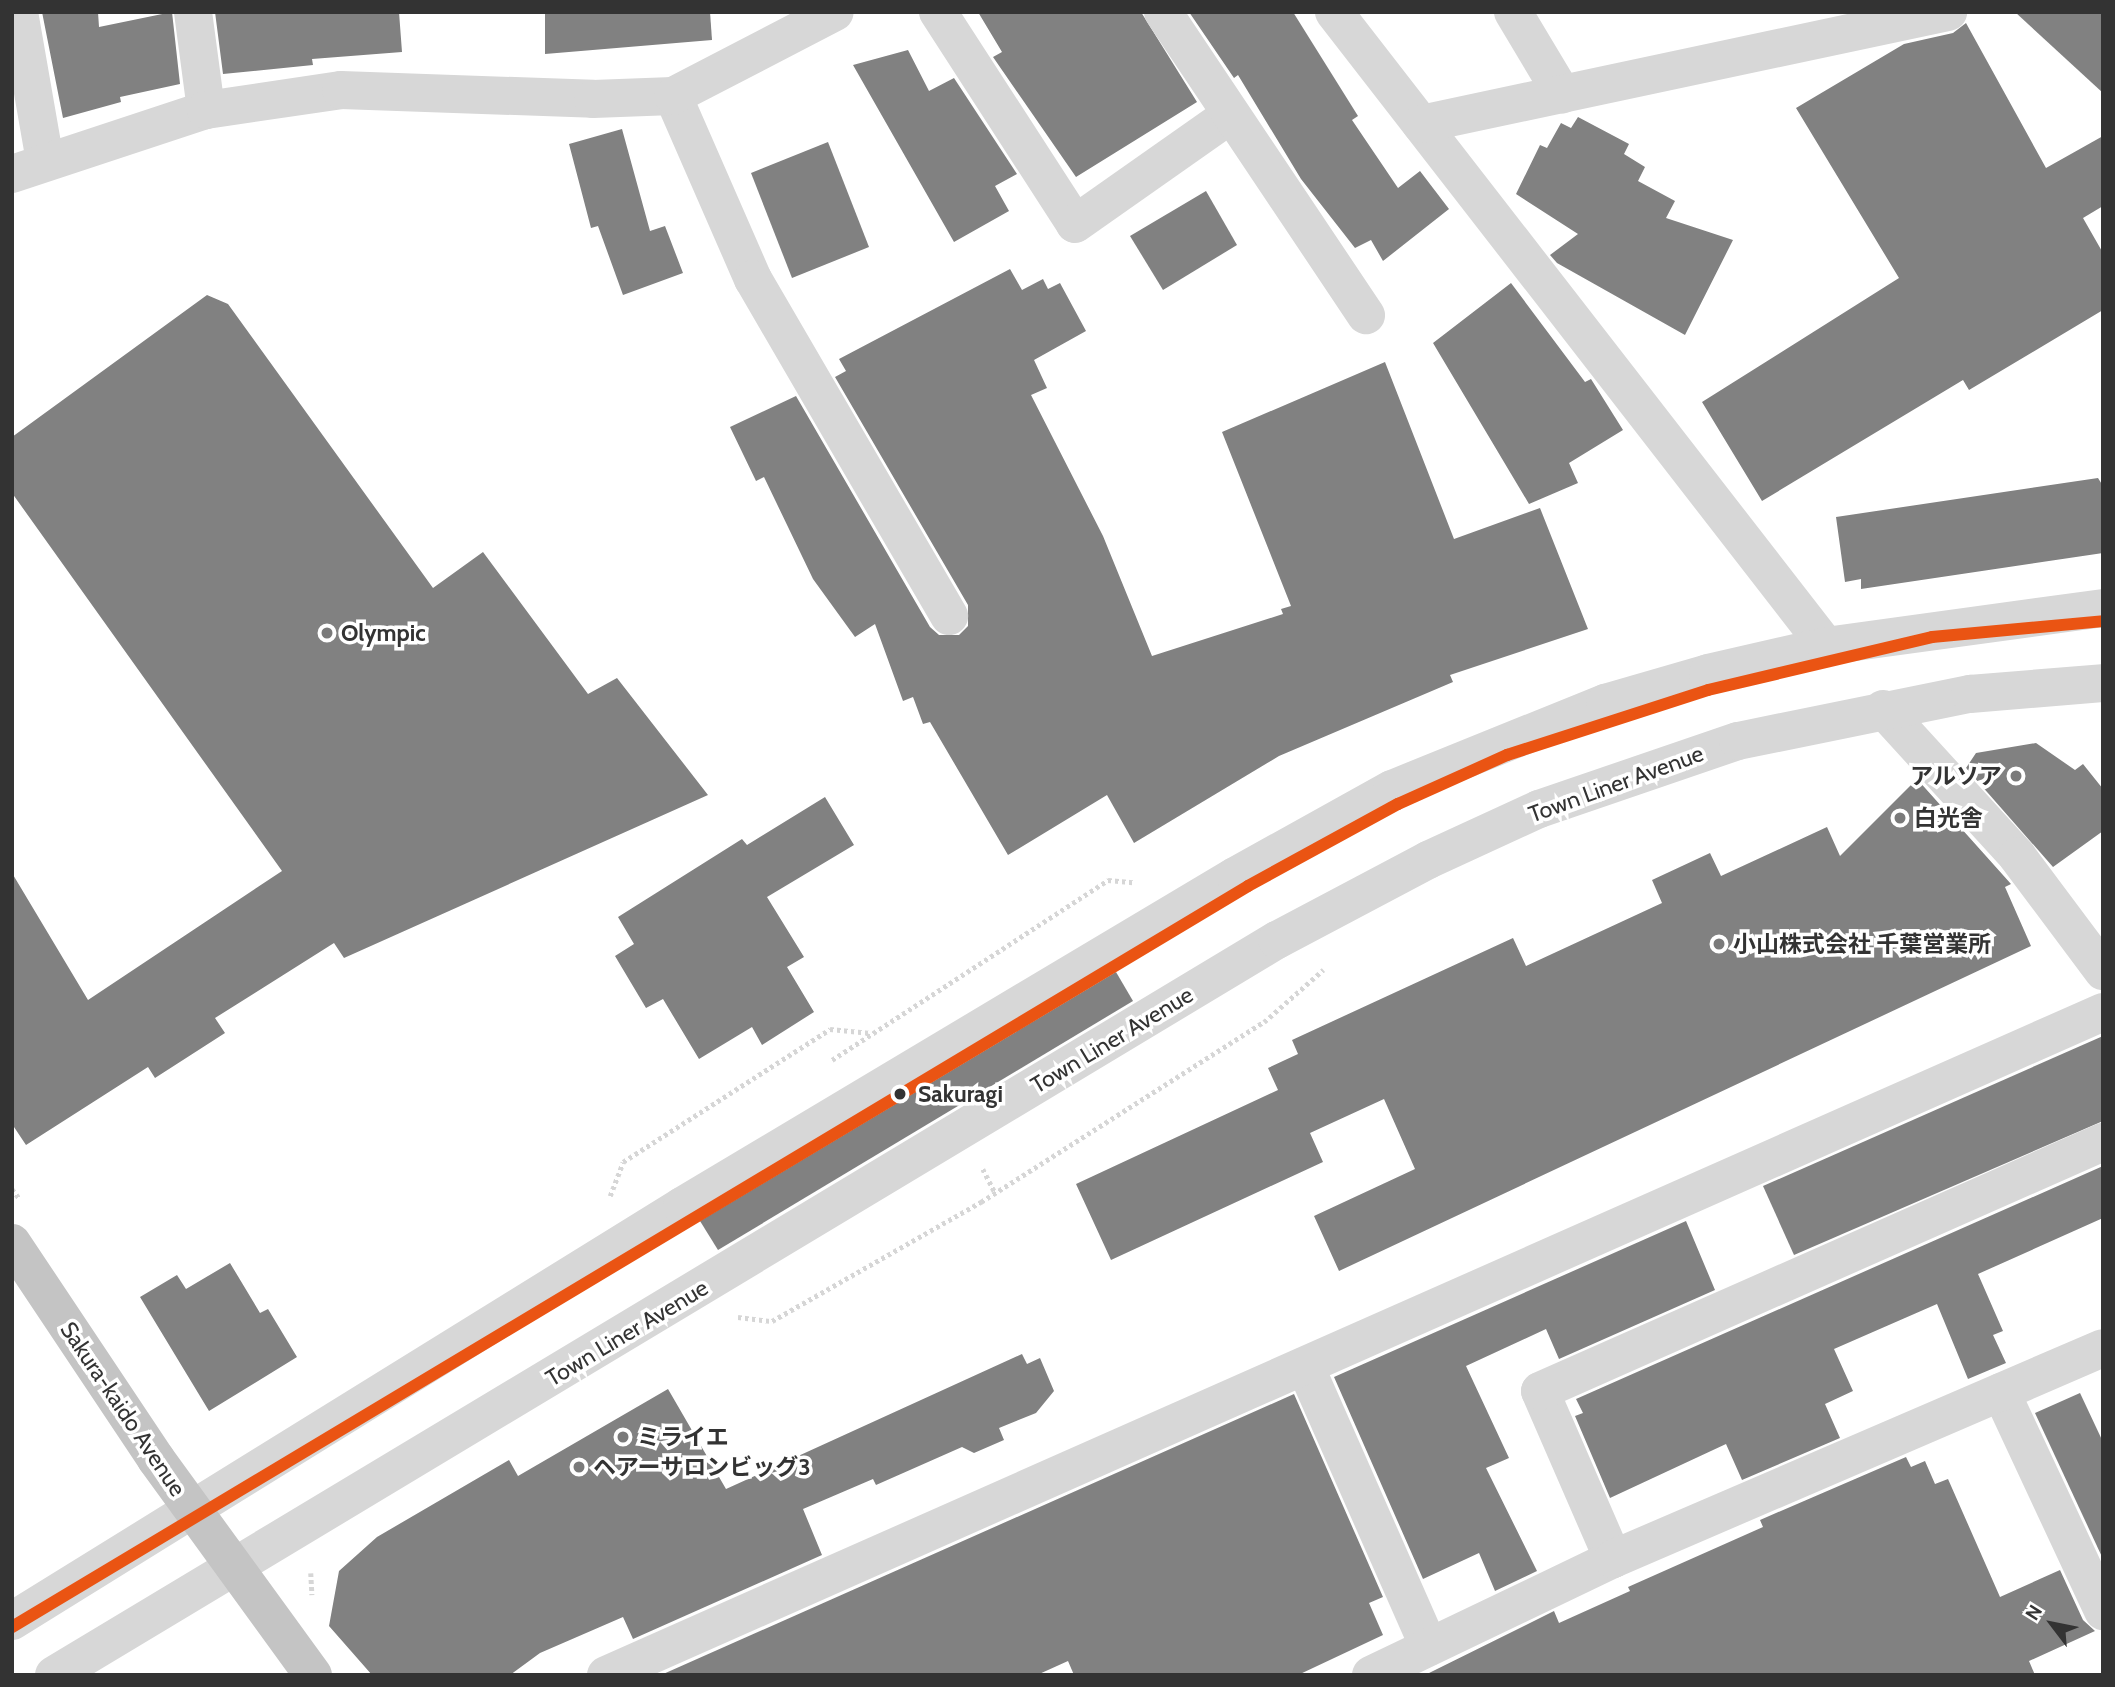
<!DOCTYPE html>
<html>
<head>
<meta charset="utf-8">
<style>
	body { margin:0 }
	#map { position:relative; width:2115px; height:1687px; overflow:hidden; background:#fff; font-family:Cabin,"Noto Sans JP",sans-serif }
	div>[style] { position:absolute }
	.building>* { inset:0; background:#818181 }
	.path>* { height:4.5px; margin-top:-2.25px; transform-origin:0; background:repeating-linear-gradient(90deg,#d6d6d6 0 3.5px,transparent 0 7px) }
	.minor>* { height:38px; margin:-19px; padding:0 19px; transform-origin:19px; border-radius:19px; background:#d7d7d7 }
	.highway>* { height:38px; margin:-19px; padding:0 19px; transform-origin:19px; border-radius:19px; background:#c4c4c4 }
	.metro-1>* { height:12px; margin:-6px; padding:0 6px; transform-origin:6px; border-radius:6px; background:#ea5413 }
	.dots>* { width:19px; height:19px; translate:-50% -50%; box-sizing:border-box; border:4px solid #fff; border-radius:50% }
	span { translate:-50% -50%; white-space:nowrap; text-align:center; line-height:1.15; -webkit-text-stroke:7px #fff; paint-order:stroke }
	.poi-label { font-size:23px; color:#333; font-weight:700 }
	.left { translate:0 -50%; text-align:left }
	.right { translate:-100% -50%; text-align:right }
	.street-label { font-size:23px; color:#333 }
	.stop-label { font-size:23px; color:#333; font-weight:700 }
	.frame { position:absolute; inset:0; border:14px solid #333; pointer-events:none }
	.north { position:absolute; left:2017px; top:1589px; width:70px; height:70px; -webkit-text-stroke:5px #fff; paint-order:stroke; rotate:302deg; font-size:19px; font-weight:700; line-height:28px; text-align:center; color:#333 }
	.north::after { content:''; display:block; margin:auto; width:24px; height:32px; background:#333; clip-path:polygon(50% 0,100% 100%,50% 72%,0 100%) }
</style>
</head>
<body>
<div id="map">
	<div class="building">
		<i style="clip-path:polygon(42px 12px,98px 12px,99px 27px,172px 12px,180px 84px,120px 97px,121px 102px,63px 118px)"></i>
		<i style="clip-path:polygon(215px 12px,399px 12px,402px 52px,312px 59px,313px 65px,223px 74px)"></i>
		<i style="clip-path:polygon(545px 12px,710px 12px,712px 40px,545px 54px)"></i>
		<i style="clip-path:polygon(978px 12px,1141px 12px,1197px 102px,1076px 177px,993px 57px,1002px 52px)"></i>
		<i style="clip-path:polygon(1189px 12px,1293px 12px,1358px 116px,1352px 120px,1398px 188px,1420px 171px,1449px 209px,1383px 261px,1371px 240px,1355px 248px,1301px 179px,1238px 75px,1234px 78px)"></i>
		<i style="clip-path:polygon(2015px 12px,2103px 12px,2103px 93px)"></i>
		<i style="clip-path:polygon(1966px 23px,2046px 168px,2103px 136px,2103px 206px,2083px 218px,2103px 253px,2103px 310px,1969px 390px,1963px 380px,1762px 501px,1702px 402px,1899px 278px,1796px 108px,1904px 44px,1953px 33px)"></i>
		<i style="clip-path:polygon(908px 50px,929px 91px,954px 78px,1017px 174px,995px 186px,1009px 211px,954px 242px,853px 65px)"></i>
		<i style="clip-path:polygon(1578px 117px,1629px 144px,1624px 154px,1645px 167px,1638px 181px,1675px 201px,1666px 218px,1733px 240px,1685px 335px,1557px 263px,1550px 255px,1578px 234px,1516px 194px,1540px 145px,1547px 148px,1561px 123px,1571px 128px)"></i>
		<i style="clip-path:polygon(622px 129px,650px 231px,665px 226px,683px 273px,623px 295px,598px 226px,591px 228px,569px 144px)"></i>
		<i style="clip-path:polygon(828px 142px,869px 247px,792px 278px,751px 173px)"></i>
		<i style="clip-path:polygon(1206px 191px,1237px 245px,1163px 290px,1130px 236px)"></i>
		<i style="clip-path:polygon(1010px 269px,1022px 290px,1043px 279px,1048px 289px,1060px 283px,1086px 331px,1034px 360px,1047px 388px,1031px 395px,1103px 536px,1152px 656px,1283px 614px,1281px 609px,1291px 606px,1222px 432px,1385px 362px,1454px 539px,1540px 508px,1588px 629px,1450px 675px,1453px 682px,1279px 756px,1134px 843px,1107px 795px,1008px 855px,930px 722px,923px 724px,913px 697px,903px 701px,875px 624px,855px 637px,813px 579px,764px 477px,756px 481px,730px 427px,796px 396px,930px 627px,939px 635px,959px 635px,968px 626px,968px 605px,835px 377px,846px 371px,839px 359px)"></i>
		<i style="clip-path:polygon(1511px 283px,1585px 382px,1591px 379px,1623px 430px,1569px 463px,1578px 483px,1529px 504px,1433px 343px)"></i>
		<i style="clip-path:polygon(207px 295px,228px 304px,433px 588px,483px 552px,588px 694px,617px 678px,708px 795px,344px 958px,334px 943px,215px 1018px,225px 1033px,155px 1078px,148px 1067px,26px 1145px,12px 1124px,12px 873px,88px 1000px,282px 871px,12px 493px,12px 437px)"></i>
		<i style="clip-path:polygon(2098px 478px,2103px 486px,2103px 553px,1861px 589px,1861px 579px,1845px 582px,1836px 517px)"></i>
		<i style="clip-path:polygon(2036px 743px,2075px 770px,2083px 764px,2103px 789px,2103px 831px,2053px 867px,1966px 768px,1976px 753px)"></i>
		<i style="clip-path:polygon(1917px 779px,2011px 884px,2005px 887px,2031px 946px,1339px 1271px,1314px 1216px,1415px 1169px,1384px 1099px,1310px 1133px,1323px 1162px,1111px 1260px,1076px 1184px,1278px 1090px,1268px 1068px,1298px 1054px,1292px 1040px,1513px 938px,1526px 966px,1662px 903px,1652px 880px,1710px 853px,1721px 876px,1827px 827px,1840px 856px)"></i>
		<i style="clip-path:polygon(825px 797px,854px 845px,767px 897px,804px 957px,787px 967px,814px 1012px,762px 1045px,752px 1027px,699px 1059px,663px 999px,646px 1008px,615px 956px,634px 944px,618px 917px,742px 839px,747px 845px)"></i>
		<i style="clip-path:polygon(1116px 972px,1133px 1001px,718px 1250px,700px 1221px)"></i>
		<i style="clip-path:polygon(2103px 1036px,2103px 1121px,1794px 1255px,1763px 1186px)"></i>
		<i style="clip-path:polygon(2103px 1166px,2103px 1218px,1978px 1274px,2003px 1331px,1993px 1335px,2006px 1363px,1968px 1379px,1937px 1304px,1834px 1349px,1853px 1391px,1825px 1404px,1840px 1438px,1742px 1480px,1726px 1444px,1610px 1498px,1575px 1416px,1583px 1413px,1576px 1399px)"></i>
		<i style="clip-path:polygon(1686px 1221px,1715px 1290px,1559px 1359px,1546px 1329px,1466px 1366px,1509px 1458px,1486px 1468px,1537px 1571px,1495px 1591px,1479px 1553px,1423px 1579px,1334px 1377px)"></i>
		<i style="clip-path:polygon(230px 1263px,260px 1313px,268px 1309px,297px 1357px,209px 1411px,140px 1297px,177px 1275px,186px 1289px)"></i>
		<i style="clip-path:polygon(1022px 1354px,1027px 1364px,1040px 1358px,1054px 1391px,1036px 1413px,999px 1428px,1004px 1440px,974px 1453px,962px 1447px,876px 1485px,873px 1479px,803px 1509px,822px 1555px,633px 1639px,623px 1617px,540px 1653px,510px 1675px,372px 1675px,329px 1626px,339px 1571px,377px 1537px,509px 1460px,518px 1476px,668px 1389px,726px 1489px)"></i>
		<i style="clip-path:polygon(2080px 1393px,2103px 1442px,2103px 1559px,2035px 1413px)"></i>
		<i style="clip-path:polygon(1294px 1394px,1383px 1597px,1369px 1603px,1383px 1635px,1298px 1675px,1074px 1675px,1068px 1661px,1037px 1675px,661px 1675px)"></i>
		<i style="clip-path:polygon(1906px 1457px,1911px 1467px,1925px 1461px,1935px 1484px,1948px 1479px,2000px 1597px,2060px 1570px,2083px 1620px,2095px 1631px,2029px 1661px,2035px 1675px,1425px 1675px,1554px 1611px,1559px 1623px,1630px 1591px,1628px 1587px,1763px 1527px,1760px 1520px)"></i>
	</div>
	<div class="path">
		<i style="left:832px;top:1060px;width:330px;rotate:-33.1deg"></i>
		<i style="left:1108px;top:880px;width:25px;rotate:5deg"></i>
		<i style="left:983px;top:1169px;width:27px;rotate:63deg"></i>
		<i style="left:12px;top:1189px;width:11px;rotate:52deg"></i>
		<i style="left:610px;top:1196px;width:36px;rotate:-69deg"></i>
		<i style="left:623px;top:1162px;width:246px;rotate:-32.7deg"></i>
		<i style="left:830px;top:1029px;width:41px;rotate:5.6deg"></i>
		<i style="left:738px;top:1317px;width:34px;rotate:7deg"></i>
		<i style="left:772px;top:1321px;width:241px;rotate:-29.7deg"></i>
		<i style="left:981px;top:1202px;width:335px;rotate:-32.5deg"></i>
		<i style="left:1264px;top:1022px;width:79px;rotate:-41.4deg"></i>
		<i style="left:311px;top:1573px;width:22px;rotate:87deg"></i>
	</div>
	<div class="minor">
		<i style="left:19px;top:12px;width:151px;rotate:80.1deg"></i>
		<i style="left:193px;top:12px;width:99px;rotate:82.4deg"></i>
		<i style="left:938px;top:12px;width:252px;rotate:57.1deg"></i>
		<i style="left:1075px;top:224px;width:189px;rotate:-35.1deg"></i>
		<i style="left:1163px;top:12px;width:365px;rotate:56.2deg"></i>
		<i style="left:1334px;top:12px;width:803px;rotate:52.19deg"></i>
		<i style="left:1513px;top:12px;width:96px;rotate:59.1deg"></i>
		<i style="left:673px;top:96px;width:200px;rotate:66.4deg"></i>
		<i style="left:753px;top:279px;width:390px;rotate:59.8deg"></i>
		<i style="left:1421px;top:124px;width:539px;rotate:-12deg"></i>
		<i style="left:12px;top:174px;width:204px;rotate:-18.3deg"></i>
		<i style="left:206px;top:110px;width:136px;rotate:-8.4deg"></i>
		<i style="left:341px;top:90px;width:252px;rotate:2deg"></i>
		<i style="left:593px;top:99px;width:80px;rotate:-2.1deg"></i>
		<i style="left:673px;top:96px;width:182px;rotate:-27.4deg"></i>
		<i style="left:1883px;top:709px;width:199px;rotate:47.6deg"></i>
		<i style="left:2017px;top:856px;width:144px;rotate:53.2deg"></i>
		<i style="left:1305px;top:1366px;width:307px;rotate:66.2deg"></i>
		<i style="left:2001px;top:1392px;width:242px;rotate:65deg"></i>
		<i style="left:1613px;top:1559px;width:183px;rotate:-113.5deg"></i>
		<i style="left:1540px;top:1391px;width:616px;rotate:-23.86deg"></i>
		<i style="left:12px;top:1621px;width:788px;rotate:-31.77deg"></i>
		<i style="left:682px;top:1206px;width:644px;rotate:-30.83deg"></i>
		<i style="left:1235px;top:876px;width:179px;rotate:-29deg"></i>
		<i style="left:1392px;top:789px;width:230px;rotate:-22deg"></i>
		<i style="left:1605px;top:703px;width:107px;rotate:-16.2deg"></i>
		<i style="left:1708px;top:673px;width:121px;rotate:-12.9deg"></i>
		<i style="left:1826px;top:646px;width:280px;rotate:-7.8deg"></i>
		<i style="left:54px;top:1675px;width:1427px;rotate:-31.01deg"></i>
		<i style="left:1277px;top:940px;width:171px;rotate:-27.9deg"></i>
		<i style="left:1428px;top:860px;width:122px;rotate:-24.7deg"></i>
		<i style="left:1539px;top:809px;width:210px;rotate:-18.9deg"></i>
		<i style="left:1738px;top:741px;width:237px;rotate:-11.5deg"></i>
		<i style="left:1970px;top:694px;width:133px;rotate:-4.7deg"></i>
		<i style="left:606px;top:1675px;width:1637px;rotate:-23.89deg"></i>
		<i style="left:1371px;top:1675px;width:268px;rotate:-25.6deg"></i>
		<i style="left:1613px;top:1559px;width:533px;rotate:-23.3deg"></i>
	</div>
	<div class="highway">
		<i style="left:12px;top:1243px;width:260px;rotate:56.3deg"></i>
		<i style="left:156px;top:1459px;width:267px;rotate:54deg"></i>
	</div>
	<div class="metro-1">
		<i style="left:12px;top:1627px;width:1441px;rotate:-30.94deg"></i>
		<i style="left:1248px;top:886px;width:171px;rotate:-28.7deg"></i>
		<i style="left:1398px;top:804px;width:120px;rotate:-24.2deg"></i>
		<i style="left:1507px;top:755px;width:211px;rotate:-17.9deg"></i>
		<i style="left:1708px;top:690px;width:230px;rotate:-13.3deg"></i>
		<i style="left:1932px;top:637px;width:172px;rotate:-5.3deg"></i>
	</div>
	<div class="dots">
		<i style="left:327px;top:633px;background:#7a7a7a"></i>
		<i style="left:2016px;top:776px;background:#7a7a7a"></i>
		<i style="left:1900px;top:818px;background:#7a7a7a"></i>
		<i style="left:1719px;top:944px;background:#7a7a7a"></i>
		<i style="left:900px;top:1094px;background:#333"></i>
		<i style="left:623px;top:1437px;background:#7a7a7a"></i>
		<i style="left:579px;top:1467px;background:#7a7a7a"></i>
	</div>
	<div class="poi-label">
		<span class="left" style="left:341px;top:633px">Olympic</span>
		<span class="right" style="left:2002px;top:776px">アルソア</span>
		<span class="left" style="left:1914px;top:818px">白光舎</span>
		<span class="left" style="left:1733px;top:944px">小山株式会社 千葉営業所</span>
		<span class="left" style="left:637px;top:1437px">ミライエ</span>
		<span class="left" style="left:593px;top:1467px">ヘアーサロンビッグ3</span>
	</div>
	<div class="street-label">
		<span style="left:1616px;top:784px;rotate:-20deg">Town Liner Avenue</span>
		<span style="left:1112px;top:1040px;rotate:-31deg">Town Liner Avenue</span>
		<span style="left:627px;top:1333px;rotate:-31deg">Town Liner Avenue</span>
		<span style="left:123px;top:1409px;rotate:56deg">Sakura-kaido Avenue</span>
	</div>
	<div class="stop-label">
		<span class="left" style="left:918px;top:1094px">Sakuragi</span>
	</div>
	<div class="frame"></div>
	<div class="north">N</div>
</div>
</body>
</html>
